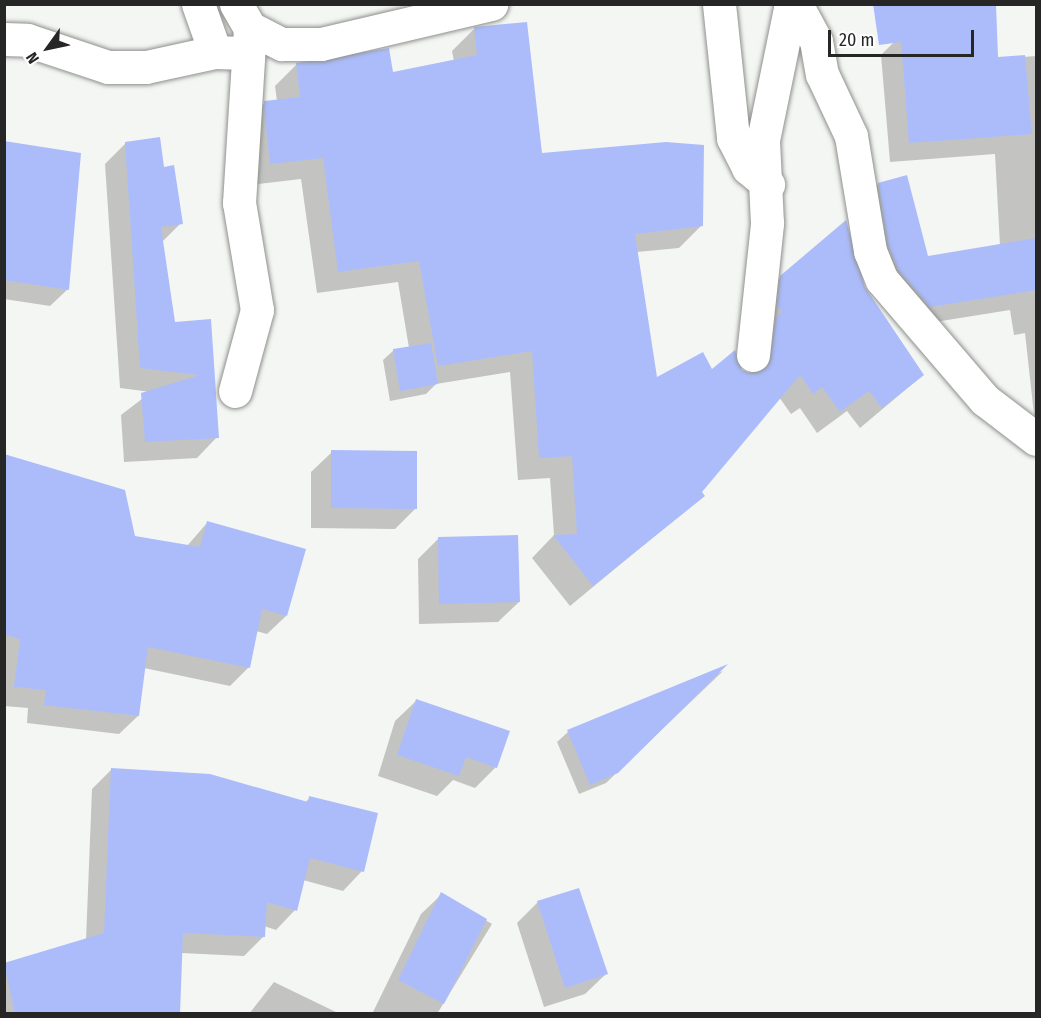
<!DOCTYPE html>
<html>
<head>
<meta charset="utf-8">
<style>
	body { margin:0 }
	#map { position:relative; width:1041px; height:1018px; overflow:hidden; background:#f4f6f3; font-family:"Fira Sans Condensed",sans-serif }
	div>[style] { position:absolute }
	.shadow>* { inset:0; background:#0003 }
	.building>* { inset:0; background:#acbcfb }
	.roads { filter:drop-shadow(0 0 2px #8d908c) drop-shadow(0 0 2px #8d908c) }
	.minor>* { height:33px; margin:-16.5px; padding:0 16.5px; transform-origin:16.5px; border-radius:16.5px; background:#fff }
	span { translate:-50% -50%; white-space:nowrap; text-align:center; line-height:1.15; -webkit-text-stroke:6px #fff; paint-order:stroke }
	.frame { position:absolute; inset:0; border:6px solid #252625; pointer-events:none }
	.north { position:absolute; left:18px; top:18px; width:60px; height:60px; -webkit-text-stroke:4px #fff; paint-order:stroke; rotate:237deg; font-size:16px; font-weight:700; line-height:24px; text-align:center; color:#252625 }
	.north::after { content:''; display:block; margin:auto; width:21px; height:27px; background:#252625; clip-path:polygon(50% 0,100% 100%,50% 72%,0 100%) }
	.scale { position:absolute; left:828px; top:30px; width:146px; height:27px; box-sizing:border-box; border:3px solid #252625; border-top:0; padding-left:8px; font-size:18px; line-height:21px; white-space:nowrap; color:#252625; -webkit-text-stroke:4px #fff; paint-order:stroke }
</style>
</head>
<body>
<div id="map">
	<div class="shadow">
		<i style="clip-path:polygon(474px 29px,541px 155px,701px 226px,679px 248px,637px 252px,656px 380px,712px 371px,749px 374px,759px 300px,781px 277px,863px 288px,923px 375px,860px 428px,847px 411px,817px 433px,800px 408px,791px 414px,779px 397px,700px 492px,703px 496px,570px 606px,532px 558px,554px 535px,550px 478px,518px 480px,510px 372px,436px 384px,426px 394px,390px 401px,383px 360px,394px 350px,409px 348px,398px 282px,317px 293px,301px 179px,249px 185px,243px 124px,265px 102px,277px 101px,275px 86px,297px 64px,392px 74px,454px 61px,452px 51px)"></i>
		<i style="clip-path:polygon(901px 35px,997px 59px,1036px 56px,1036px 433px,1025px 333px,1014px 335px,1010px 310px,910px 326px,859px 204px,878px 184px,927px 258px,1000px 246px,995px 154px,890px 162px,881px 55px)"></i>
		<i style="clip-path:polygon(4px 143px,68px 289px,50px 306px,4px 299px)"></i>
		<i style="clip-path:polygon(126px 143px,163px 168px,181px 223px,162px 242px,173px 324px,210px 321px,217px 437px,197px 458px,124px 462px,121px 415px,151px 392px,120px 388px,105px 164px)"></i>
		<i style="clip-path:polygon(332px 452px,416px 508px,395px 529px,311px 528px,311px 472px)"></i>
		<i style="clip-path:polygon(4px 456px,134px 538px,187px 546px,207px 523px,286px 616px,267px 634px,256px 631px,248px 668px,230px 686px,144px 668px,138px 716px,119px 734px,27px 723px,28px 708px,4px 706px)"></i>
		<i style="clip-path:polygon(438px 539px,519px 602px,498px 622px,419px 624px,418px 559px)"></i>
		<i style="clip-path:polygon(723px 671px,606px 783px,579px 794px,557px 742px,568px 732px)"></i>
		<i style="clip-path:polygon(416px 701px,496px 767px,475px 788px,453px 780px,437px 796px,378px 776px,395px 721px)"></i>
		<i style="clip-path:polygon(112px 769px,304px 803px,310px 798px,362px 871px,343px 891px,303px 880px,295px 910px,276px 930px,264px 926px,263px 937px,244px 956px,181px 953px,178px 1014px,4px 1014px,4px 964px,86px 940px,92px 789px)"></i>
		<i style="clip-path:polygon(442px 894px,492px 924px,437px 1014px,372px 1014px,421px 914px)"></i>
		<i style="clip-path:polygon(538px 902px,606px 974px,585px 994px,544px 1007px,517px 923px)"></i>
		<i style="clip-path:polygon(274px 982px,340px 1014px,249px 1014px)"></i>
	</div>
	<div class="building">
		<i style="clip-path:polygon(873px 4px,996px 4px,998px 57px,1025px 55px,1032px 134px,909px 143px,901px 42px,879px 45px)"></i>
		<i style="clip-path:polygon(527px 22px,542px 153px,666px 142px,704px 145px,703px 226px,635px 234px,657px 377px,703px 352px,712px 369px,735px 350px,742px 370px,752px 374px,768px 366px,776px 317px,782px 312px,777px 307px,780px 276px,846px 220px,865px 287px,924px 375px,882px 408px,869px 391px,840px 412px,822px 387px,813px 394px,800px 375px,702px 492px,705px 496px,593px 586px,553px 535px,577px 534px,572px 456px,539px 458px,532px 351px,438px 366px,419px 261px,338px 272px,323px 158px,270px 164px,264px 109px,264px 101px,300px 97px,296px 63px,389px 48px,393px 72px,477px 55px,474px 27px)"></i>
		<i style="clip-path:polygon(160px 137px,164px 167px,174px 165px,183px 224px,161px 227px,175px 322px,211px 319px,219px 438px,145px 442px,141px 393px,200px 375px,140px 368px,125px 142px)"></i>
		<i style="clip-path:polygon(4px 141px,81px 153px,69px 290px,4px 280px)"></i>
		<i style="clip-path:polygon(907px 175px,928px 256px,1036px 238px,1036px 290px,930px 307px,898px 270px,888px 246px,878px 183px)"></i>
		<i style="clip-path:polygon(431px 343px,438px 384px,400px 391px,393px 349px)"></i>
		<i style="clip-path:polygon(331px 450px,417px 451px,417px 509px,331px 508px)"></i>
		<i style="clip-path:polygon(4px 454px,125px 490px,135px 536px,200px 547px,207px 521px,306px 549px,287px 616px,262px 609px,250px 668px,148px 647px,139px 716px,44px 705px,46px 690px,14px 687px,20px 639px,4px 634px)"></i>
		<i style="clip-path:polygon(518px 535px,520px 602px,439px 604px,438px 537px)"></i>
		<i style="clip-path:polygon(728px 664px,618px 773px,590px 785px,567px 730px)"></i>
		<i style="clip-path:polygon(416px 699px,510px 731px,497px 768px,466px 757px,459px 776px,397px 755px)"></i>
		<i style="clip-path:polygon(111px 768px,210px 774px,308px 802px,309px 796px,378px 813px,364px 872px,310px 858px,297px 911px,267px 902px,265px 937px,183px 933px,180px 1014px,15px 1014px,4px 963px,104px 933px)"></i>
		<i style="clip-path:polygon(579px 888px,608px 974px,565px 988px,537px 901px)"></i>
		<i style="clip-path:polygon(441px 892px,487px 919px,444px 1004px,398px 980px)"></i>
	</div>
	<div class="roads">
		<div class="minor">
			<i style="left:198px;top:4px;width:51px;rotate:70.5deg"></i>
			<i style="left:236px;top:4px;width:28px;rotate:60deg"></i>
			<i style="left:250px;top:28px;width:36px;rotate:27deg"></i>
			<i style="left:282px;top:44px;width:39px"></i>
			<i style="left:321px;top:44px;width:175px;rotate:-13.2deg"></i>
			<i style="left:719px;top:4px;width:135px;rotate:84deg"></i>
			<i style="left:733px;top:138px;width:34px;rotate:63deg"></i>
			<i style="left:748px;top:168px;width:26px;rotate:39deg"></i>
			<i style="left:796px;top:4px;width:42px;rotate:61.6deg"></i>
			<i style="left:816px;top:41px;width:34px;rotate:80deg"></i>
			<i style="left:822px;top:74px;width:68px;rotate:64.9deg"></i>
			<i style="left:851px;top:136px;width:117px;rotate:80.6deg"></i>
			<i style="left:870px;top:251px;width:31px;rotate:68deg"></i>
			<i style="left:882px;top:280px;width:158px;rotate:49.4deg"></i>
			<i style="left:985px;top:400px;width:64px;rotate:37.4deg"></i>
			<i style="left:4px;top:39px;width:23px;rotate:2deg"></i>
			<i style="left:27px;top:40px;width:85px;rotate:18.4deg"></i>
			<i style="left:108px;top:67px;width:38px"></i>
			<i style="left:146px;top:67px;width:71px;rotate:-12.3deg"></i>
			<i style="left:215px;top:52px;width:32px;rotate:2deg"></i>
			<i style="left:753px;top:355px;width:133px;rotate:-83.9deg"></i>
			<i style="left:767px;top:223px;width:83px;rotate:-92.8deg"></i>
			<i style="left:763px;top:140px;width:139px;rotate:-78.4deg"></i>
			<i style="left:235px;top:391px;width:84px;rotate:-74.8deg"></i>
			<i style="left:257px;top:310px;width:109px;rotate:-99.5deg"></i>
			<i style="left:239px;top:203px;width:175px;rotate:-86.4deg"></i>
		</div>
	</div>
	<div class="frame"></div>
	<div class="north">N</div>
	<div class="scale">20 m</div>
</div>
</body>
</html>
